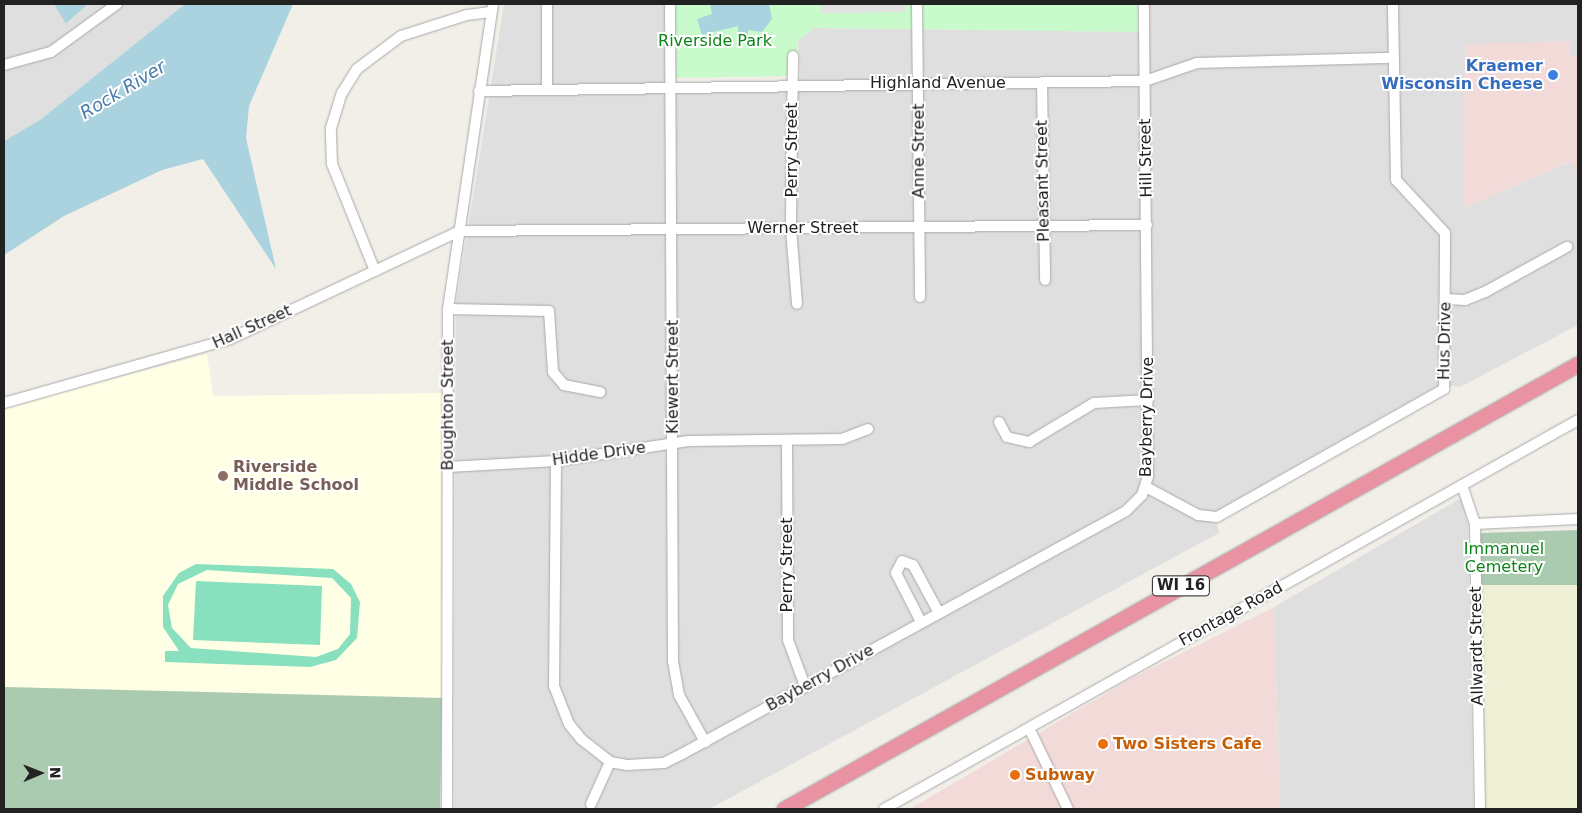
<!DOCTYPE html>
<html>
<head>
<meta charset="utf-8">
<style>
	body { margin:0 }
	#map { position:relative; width:1582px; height:813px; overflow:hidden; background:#f2efe9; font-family:"DejaVu Sans",sans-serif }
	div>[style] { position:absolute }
	.residential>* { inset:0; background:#e0dfdf }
	.commercial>* { inset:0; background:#f2dad9 }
	.education>* { inset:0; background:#ffffe5 }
	.farmland>* { inset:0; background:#eef0d5 }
	.cemetery>* { inset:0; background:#aacbaf }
	.park>* { inset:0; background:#c8facc }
	.pitch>* { inset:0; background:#88e0be }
	.parking>* { inset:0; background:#e2e2e2 }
	.water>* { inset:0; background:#aad3df }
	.roads { filter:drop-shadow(0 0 1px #a9a9a9) drop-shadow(0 0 1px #a9a9a9) }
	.minor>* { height:10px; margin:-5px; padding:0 5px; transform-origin:5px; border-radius:5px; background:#fff }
	.highway>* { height:15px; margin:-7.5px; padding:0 7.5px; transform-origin:7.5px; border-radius:7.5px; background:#e892a2 }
	.dots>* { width:14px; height:14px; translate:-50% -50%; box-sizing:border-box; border:2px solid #fff; border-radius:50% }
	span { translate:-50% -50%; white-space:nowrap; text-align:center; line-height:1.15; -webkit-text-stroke:4px #fff; paint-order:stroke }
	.shield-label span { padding:1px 4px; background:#fff; border:1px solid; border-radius:4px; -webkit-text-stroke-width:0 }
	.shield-label { font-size:15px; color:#222; font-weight:700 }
	.park-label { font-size:16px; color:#0c8416 }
	.shop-label { font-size:16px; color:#366cbe; font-weight:700 }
	.right { translate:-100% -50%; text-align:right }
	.street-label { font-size:16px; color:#222 }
	.education-label { font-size:16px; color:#785e54; font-weight:700 }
	.left { translate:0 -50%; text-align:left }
	.food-label { font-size:16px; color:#c56008; font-weight:700 }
	.water-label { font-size:18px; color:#4a7aab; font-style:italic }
	.frame { position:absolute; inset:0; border:5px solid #222; pointer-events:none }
	.north { position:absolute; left:15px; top:748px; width:50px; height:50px; -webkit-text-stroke:4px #fff; paint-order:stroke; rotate:89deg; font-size:14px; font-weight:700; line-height:20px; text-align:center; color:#222 }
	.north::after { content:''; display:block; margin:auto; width:18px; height:22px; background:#222; clip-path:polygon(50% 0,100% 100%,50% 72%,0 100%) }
</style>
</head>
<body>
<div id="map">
	<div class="residential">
		<i style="clip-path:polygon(4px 4px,54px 4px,67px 24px,88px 4px,185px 4px,40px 120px,4px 141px)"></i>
		<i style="clip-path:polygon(504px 4px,666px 4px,666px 90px,801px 90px,798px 40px,814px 28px,1149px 32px,1149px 4px,1578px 4px,1578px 56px,1570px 56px,1569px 42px,1464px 208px,1572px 161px,1578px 176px,1578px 325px,1460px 387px,1441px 384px,1215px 512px,1219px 533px,709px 809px,454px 809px,456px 303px)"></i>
		<i style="clip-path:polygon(1461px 498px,1468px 525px,1473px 809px,1280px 809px,1274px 607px)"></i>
	</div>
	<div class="commercial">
		<i style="clip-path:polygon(1569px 41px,1570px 56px,1578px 56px,1578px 176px,1571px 161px,1464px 208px,1465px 44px)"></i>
		<i style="clip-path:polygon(1274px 607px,1280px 809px,910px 809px,1132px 678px)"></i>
	</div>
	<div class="education">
		<i style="clip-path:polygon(207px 354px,213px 396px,442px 393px,442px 698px,4px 687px,4px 408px)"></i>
	</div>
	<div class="farmland">
		<i style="clip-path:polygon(1481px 585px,1578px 585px,1578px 809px,1484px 809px)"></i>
	</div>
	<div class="cemetery">
		<i style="clip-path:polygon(1578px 530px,1578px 585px,1476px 585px,1477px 539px,1481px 533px)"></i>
		<i style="clip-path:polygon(4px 687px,442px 698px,440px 809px,4px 809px)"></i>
	</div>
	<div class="park">
		<i style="clip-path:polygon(671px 4px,1137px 4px,1138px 32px,814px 28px,798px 40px,797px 76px,673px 78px)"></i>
	</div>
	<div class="pitch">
		<i style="clip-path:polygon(evenodd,196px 564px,333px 569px,351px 584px,360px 602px,357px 638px,336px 660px,310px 667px,165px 662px,165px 651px,179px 651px,163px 627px,163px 596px,179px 573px,196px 564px,207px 570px,332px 578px,351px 598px,350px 634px,338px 649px,316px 657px,191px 648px,172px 628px,168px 605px,178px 584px,207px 570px)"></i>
		<i style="clip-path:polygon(196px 581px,322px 586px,320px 645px,193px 640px)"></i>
	</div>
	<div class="parking">
		<i style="clip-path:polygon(821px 4px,905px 4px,906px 12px,821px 13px)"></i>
	</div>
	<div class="water">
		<i style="clip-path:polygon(54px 4px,88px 4px,66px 24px)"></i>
		<i style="clip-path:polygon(185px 4px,293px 4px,249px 106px,246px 138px,276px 269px,203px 159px,162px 170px,64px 216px,4px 255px,4px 141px,40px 120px)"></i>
		<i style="clip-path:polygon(714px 4px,769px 4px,772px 19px,762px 32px,748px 30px,748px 38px,738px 38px,738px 26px,702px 35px,697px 19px,712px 14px,710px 5px)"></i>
	</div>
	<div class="roads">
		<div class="minor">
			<i style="left:670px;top:4px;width:657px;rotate:89.74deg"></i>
			<i style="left:673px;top:661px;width:35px;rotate:80deg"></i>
			<i style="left:679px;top:695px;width:54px;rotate:61deg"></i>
			<i style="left:917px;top:4px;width:293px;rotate:89.4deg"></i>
			<i style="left:793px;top:56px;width:173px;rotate:90.7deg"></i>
			<i style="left:791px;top:229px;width:75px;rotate:85.4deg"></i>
			<i style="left:4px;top:65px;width:49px;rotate:-15.5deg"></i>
			<i style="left:51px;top:52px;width:82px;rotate:-36deg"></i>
			<i style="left:1042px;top:82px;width:198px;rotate:89.1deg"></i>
			<i style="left:547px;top:86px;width:82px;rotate:-90deg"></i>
			<i style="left:479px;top:91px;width:666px;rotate:-0.86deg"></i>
			<i style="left:1145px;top:81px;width:55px;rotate:-19.1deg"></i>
			<i style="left:1197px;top:63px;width:197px;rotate:-1.5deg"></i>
			<i style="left:375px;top:271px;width:115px;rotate:-111.9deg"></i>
			<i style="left:332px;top:164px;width:36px;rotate:-92deg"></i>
			<i style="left:331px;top:128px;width:37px;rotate:-73deg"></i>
			<i style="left:342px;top:93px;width:28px;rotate:-58deg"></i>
			<i style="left:357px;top:69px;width:55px;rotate:-36.9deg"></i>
			<i style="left:401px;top:36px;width:69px;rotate:-17.7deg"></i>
			<i style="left:467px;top:15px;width:24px;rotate:-7deg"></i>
			<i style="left:1446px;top:299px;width:19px;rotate:3deg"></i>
			<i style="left:1465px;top:300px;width:22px;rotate:-22deg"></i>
			<i style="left:1485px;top:292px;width:94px;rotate:-28.8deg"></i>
			<i style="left:448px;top:309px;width:101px;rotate:1.1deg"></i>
			<i style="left:549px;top:311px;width:61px;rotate:86.2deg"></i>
			<i style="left:553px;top:372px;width:17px;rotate:50deg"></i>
			<i style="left:564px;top:385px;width:37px;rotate:11deg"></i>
			<i style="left:4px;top:403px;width:235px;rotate:-15.8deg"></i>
			<i style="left:230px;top:339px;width:254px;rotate:-25.2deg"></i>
			<i style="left:460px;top:231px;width:687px;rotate:-0.5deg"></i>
			<i style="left:999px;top:422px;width:17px;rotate:62deg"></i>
			<i style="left:1007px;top:437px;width:23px;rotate:13deg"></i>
			<i style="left:1029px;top:442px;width:76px;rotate:-31deg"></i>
			<i style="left:1094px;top:403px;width:54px;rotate:-3.2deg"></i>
			<i style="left:787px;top:440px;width:200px;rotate:89.7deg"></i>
			<i style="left:788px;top:640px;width:49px;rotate:69.7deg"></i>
			<i style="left:556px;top:461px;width:225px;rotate:90.5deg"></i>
			<i style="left:554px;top:686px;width:41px;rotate:68.5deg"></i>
			<i style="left:569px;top:724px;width:19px;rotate:51deg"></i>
			<i style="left:581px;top:739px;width:37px;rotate:38deg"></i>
			<i style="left:610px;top:762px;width:17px;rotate:10deg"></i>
			<i style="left:627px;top:765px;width:37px;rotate:-3deg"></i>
			<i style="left:664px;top:763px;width:20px;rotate:-27deg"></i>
			<i style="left:682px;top:754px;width:506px;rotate:-28.69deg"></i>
			<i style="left:1126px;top:511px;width:23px;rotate:-45deg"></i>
			<i style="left:1142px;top:495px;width:20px;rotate:-72deg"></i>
			<i style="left:1148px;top:476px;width:472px;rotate:-90.5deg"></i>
			<i style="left:448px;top:467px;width:108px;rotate:-3.2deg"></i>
			<i style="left:556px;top:461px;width:134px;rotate:-8.6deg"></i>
			<i style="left:688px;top:441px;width:154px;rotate:-0.7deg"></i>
			<i style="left:842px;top:439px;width:28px;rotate:-21deg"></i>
			<i style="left:1462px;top:485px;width:41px;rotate:71.6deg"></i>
			<i style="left:1475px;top:524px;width:285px;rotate:89deg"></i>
			<i style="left:1146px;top:487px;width:59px;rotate:28.3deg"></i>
			<i style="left:1198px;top:515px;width:19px;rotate:6deg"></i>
			<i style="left:1217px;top:517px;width:261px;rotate:-29.4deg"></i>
			<i style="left:1444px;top:389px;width:156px;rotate:-89.6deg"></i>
			<i style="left:1445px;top:233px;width:72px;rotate:-132.8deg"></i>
			<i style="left:1396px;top:180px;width:176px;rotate:-91deg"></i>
			<i style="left:1475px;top:524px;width:103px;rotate:-2.8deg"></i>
			<i style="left:921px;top:622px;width:55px;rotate:-117deg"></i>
			<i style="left:896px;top:573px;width:13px;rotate:-63deg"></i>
			<i style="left:902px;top:561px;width:12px;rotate:20deg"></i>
			<i style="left:913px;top:565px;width:55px;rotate:61.6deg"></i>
			<i style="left:1029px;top:728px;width:90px;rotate:64.3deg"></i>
			<i style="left:591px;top:804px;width:46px;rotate:-65.7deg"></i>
			<i style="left:447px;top:809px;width:500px;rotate:-89.89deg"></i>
			<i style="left:448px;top:309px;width:308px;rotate:-81.6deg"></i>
			<i style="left:884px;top:809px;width:796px;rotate:-29.27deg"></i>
		</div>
		<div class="highway">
			<i style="left:784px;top:809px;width:910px;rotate:-29.27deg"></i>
		</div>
	</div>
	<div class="dots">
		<i style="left:1553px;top:75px;background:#3f7fe0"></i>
		<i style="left:223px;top:476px;background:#8d6e63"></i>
		<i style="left:1103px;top:744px;background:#e8710a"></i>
		<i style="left:1015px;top:775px;background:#e8710a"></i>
	</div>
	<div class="shield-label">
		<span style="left:1181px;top:586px">WI 16</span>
	</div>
	<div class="park-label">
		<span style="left:715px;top:41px">Riverside Park</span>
		<span style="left:1504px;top:558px">Immanuel<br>Cemetery</span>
	</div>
	<div class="shop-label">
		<span class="right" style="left:1543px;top:75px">Kraemer<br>Wisconsin Cheese</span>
	</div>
	<div class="street-label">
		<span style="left:938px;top:83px">Highland Avenue</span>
		<span style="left:792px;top:150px;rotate:-90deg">Perry Street</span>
		<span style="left:919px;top:151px;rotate:-90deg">Anne Street</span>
		<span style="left:1146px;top:158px;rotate:-91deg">Hill Street</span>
		<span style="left:1043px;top:181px;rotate:-91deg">Pleasant Street</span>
		<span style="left:803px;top:228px">Werner Street</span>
		<span style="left:252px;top:327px;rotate:-24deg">Hall Street</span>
		<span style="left:1445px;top:341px;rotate:-89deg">Hus Drive</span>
		<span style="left:673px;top:377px;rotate:-90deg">Kiewert Street</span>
		<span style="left:448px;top:405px;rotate:-90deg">Boughton Street</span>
		<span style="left:1147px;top:417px;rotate:-89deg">Bayberry Drive</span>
		<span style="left:599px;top:454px;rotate:-8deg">Hidde Drive</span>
		<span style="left:787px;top:565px;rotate:-90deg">Perry Street</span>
		<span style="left:1231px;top:614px;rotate:-29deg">Frontage Road</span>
		<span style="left:1477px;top:646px;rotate:-91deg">Allwardt Street</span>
		<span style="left:820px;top:678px;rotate:-29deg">Bayberry Drive</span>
	</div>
	<div class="education-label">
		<span class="left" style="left:233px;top:476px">Riverside<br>Middle School</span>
	</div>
	<div class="food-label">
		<span class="left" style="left:1113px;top:744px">Two Sisters Cafe</span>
		<span class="left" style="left:1025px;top:775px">Subway</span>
	</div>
	<div class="water-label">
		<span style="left:123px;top:90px;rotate:-31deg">Rock River</span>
	</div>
	<div class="frame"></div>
	<div class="north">N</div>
</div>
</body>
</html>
